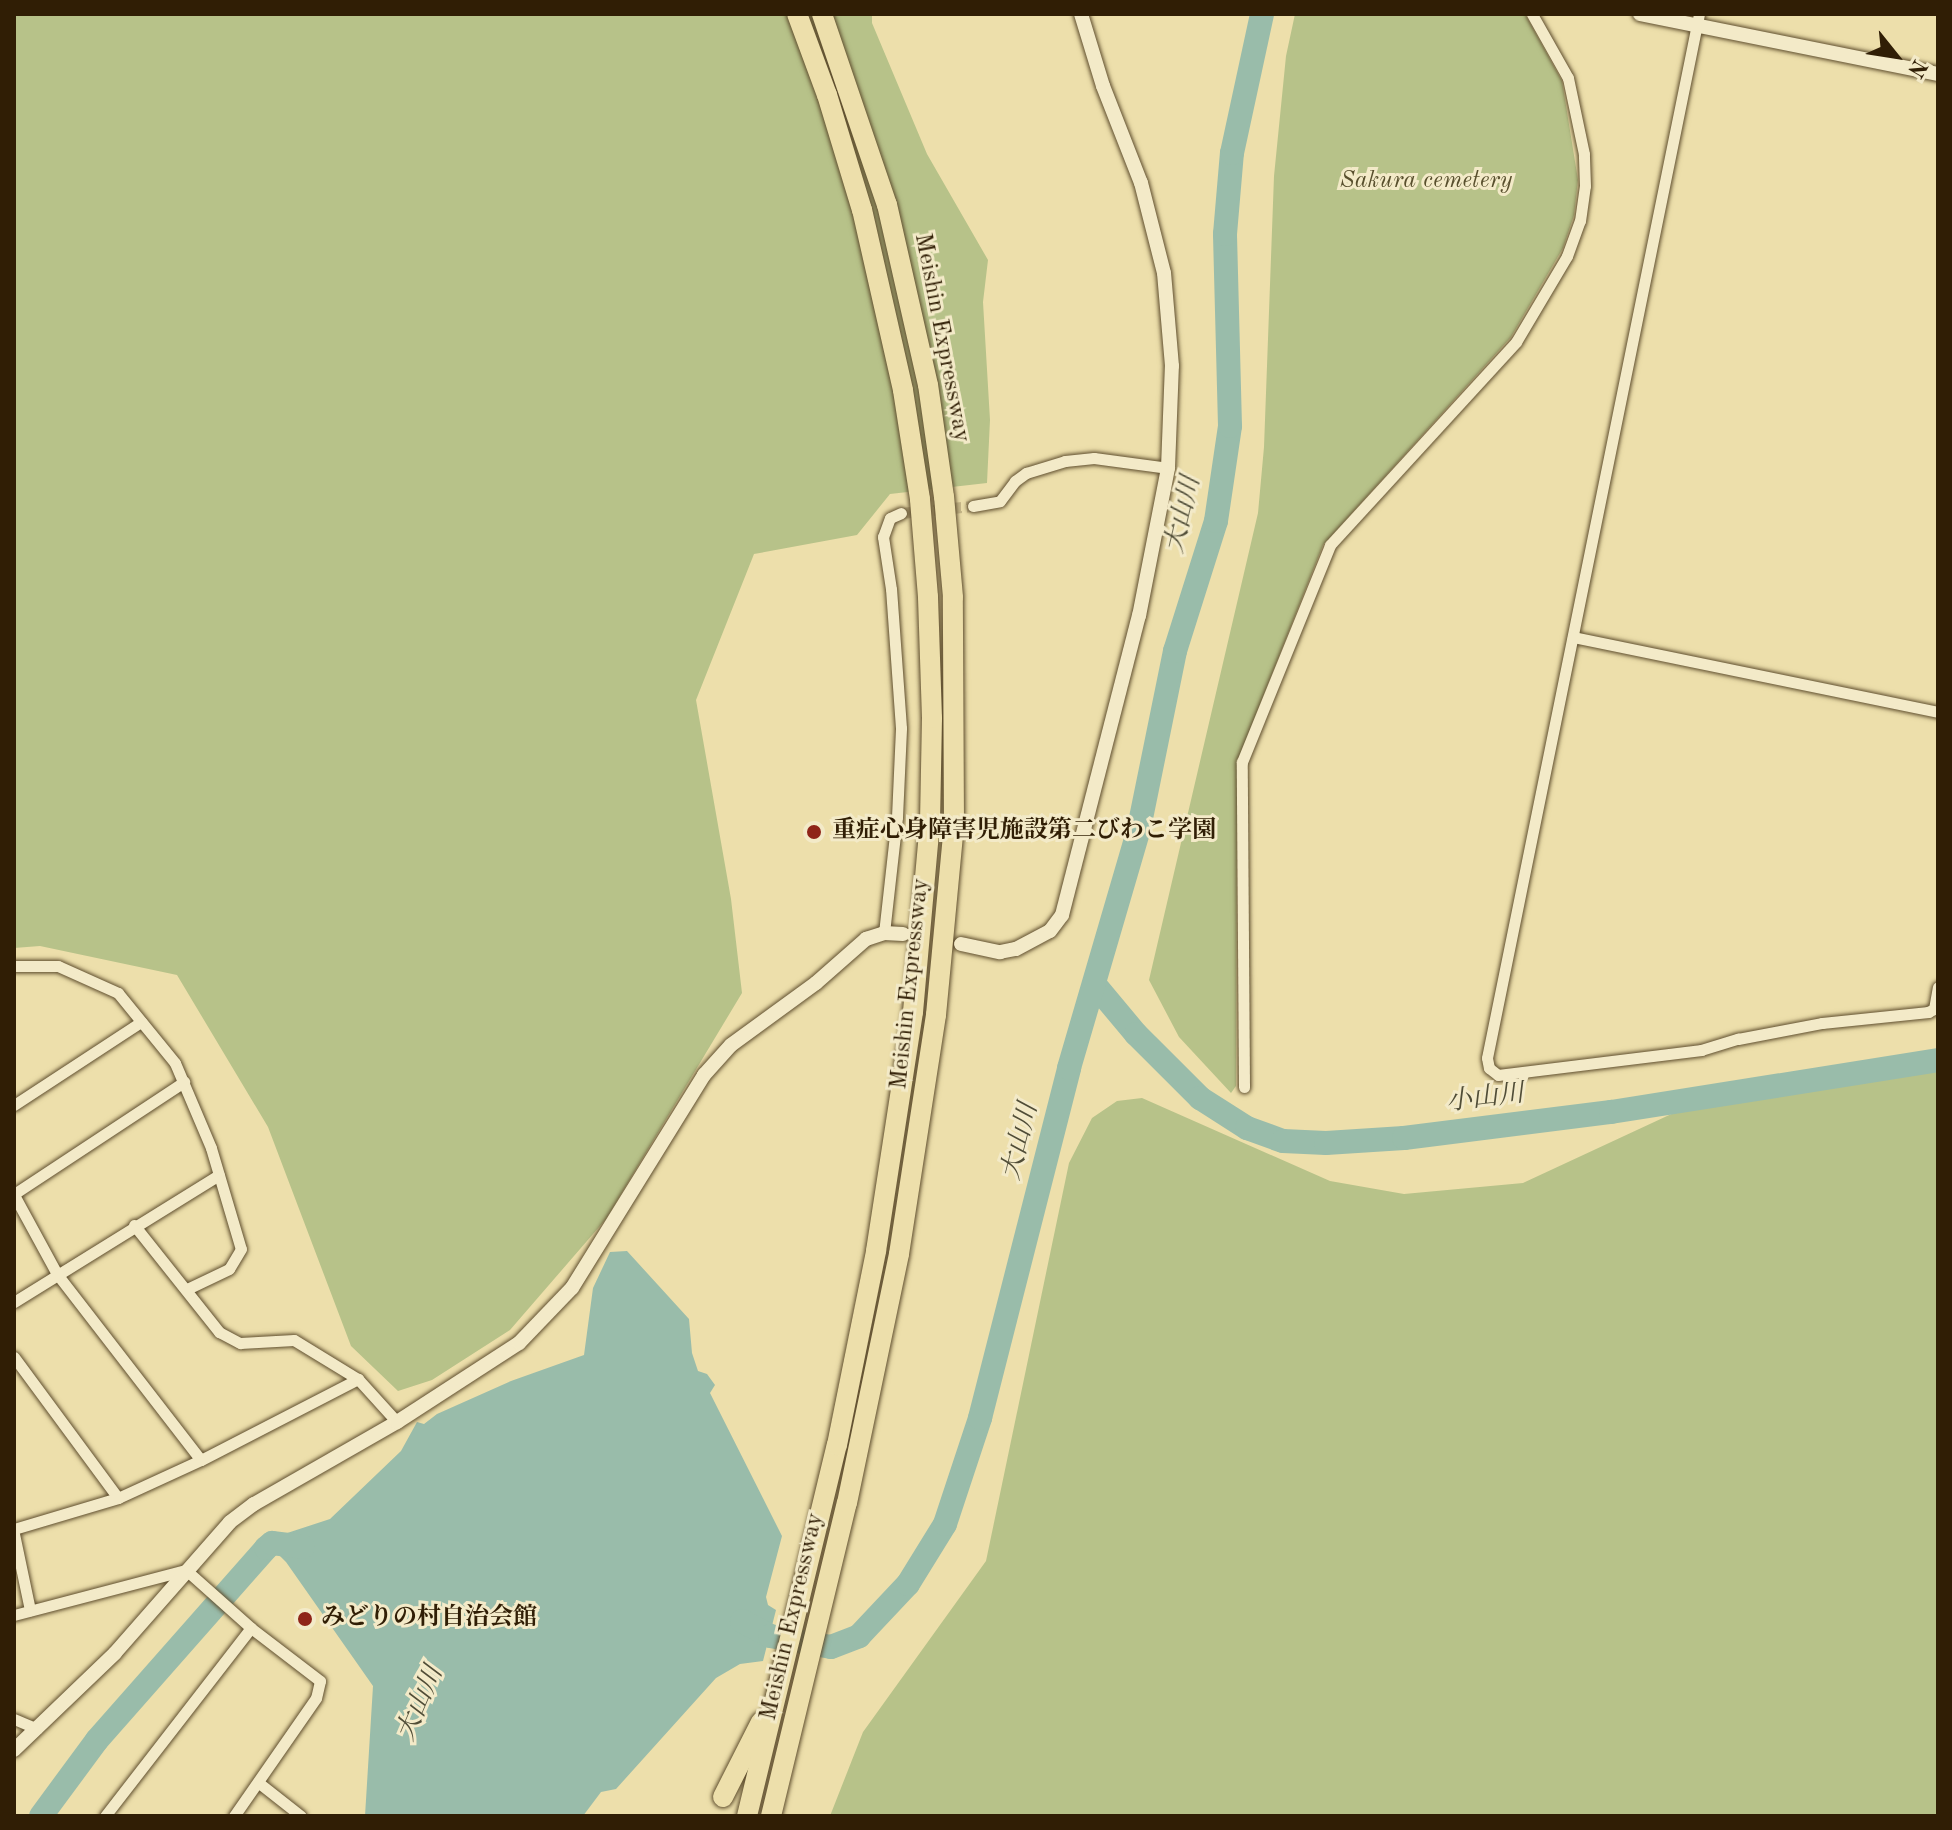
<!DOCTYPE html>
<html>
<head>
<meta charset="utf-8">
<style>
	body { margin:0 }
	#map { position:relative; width:1952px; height:1830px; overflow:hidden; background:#eddfab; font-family:"Old Standard TT","Noto Serif JP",serif }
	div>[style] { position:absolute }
	.green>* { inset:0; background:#b7c289 }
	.water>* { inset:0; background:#99bcaa }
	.river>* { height:24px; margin:-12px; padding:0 12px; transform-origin:12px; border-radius:12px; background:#99bcaa }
	.minor-tunnel>* { height:11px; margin-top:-5.5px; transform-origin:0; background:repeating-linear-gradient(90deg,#c7b88a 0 11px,transparent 0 16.5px) }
	.roads { filter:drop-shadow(0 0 2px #5f4e2e) drop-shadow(0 0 2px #5f4e2e) }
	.minor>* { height:11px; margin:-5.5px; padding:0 5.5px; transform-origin:5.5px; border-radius:5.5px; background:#f3eac8 }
	.tertiary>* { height:14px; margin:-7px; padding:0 7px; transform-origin:7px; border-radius:7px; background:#f3eac8 }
	.motorway>* { height:20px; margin:-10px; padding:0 10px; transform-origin:10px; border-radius:10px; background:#eddfab }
	.dots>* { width:22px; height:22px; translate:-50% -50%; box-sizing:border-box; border:4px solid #f3eac8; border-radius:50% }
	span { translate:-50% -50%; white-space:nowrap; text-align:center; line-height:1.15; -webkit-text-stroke:6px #f3eac8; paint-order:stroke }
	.park-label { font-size:24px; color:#584f2d; font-style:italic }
	.street-label { font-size:24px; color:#301e05 }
	.poi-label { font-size:24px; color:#301e05; font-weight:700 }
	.left { translate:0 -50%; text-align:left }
	.water-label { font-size:26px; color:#504d37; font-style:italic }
	.frame { position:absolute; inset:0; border:16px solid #301e05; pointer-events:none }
	.north { position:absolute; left:1856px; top:16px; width:80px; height:80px; -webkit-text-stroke:6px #f3eac8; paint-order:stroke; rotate:120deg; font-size:22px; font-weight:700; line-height:32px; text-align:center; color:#301e05 }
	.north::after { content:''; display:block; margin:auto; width:28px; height:36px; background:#301e05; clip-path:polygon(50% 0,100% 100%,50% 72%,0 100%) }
</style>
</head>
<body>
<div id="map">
	<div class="green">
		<i style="clip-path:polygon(14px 14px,872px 14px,872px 23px,927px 154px,988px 260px,983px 302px,990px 420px,987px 483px,890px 494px,857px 535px,754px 554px,696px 700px,731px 899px,742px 993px,606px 1219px,510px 1330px,432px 1380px,398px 1391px,351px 1346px,268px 1127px,177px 975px,40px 946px,14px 948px)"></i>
		<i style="clip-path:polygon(1295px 14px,1525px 14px,1562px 81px,1578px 180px,1574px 215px,1563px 248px,1511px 337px,1323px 545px,1237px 762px,1236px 1086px,1231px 1093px,1179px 1037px,1149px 980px,1258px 513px,1264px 447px,1274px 176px,1286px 56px)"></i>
		<i style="clip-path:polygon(1938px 1066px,1938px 1816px,830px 1816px,863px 1732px,986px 1561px,1069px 1163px,1092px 1118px,1117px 1101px,1142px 1098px,1330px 1181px,1404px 1194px,1523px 1183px,1680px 1110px)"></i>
	</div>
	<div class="water">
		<i style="clip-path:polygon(627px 1251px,689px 1319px,692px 1353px,698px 1371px,707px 1374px,715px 1385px,710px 1393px,782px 1536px,766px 1597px,768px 1605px,776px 1610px,763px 1661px,740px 1664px,716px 1678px,616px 1789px,601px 1792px,583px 1816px,365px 1816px,373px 1686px,286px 1562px,272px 1548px,272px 1538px,330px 1519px,401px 1451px,417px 1422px,424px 1424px,437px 1414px,511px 1381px,584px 1355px,593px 1288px,610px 1252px)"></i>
	</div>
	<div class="river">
		<i style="left:1095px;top:985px;width:64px;rotate:50.1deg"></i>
		<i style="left:1136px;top:1034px;width:91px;rotate:45deg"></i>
		<i style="left:1200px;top:1098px;width:56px;rotate:32.6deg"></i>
		<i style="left:1247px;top:1128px;width:38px;rotate:20deg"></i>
		<i style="left:1283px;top:1141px;width:43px;rotate:2.7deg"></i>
		<i style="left:1326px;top:1143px;width:78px;rotate:-3.7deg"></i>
		<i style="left:1404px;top:1138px;width:209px;rotate:-7.2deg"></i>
		<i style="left:1611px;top:1112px;width:331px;rotate:-9deg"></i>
		<i style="left:742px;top:1621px;width:32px;rotate:28deg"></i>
		<i style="left:770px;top:1636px;width:62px;rotate:10.2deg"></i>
		<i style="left:831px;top:1647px;width:30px;rotate:-21deg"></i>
		<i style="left:859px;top:1636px;width:71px;rotate:-46.7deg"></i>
		<i style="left:908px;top:1584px;width:70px;rotate:-58.3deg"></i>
		<i style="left:945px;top:1524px;width:112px;rotate:-71.7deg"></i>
		<i style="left:980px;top:1418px;width:361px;rotate:-75.7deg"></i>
		<i style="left:1069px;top:1068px;width:250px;rotate:-73.7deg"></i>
		<i style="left:1139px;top:828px;width:181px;rotate:-78.5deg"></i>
		<i style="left:1175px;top:651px;width:136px;rotate:-72.5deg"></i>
		<i style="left:1216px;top:521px;width:96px;rotate:-81.6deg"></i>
		<i style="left:1230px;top:426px;width:192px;rotate:-91.5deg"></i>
		<i style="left:1225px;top:234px;width:81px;rotate:-85.1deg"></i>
		<i style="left:1232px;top:153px;width:142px;rotate:-77.8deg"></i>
		<i style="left:41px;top:1816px;width:94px;rotate:-53.6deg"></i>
		<i style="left:97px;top:1740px;width:256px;rotate:-48.6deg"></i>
		<i style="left:266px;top:1548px;width:8px;rotate:-40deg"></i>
		<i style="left:272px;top:1543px;width:31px;rotate:7deg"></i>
	</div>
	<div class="minor-tunnel">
		<i style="left:901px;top:513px;width:72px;rotate:-5.6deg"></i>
	</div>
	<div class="roads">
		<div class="minor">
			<i style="left:1699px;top:14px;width:1065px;rotate:101.48deg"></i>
			<i style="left:1487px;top:1058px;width:10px;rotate:79deg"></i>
			<i style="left:1489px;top:1068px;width:11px;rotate:38deg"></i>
			<i style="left:1498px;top:1075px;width:205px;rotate:-7deg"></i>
			<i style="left:1701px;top:1050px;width:39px;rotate:-17deg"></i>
			<i style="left:1738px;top:1039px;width:86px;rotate:-10.8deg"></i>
			<i style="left:1822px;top:1023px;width:107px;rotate:-5.9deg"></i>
			<i style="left:1928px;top:1012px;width:7px;rotate:-27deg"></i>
			<i style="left:1934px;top:1009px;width:22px;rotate:-80deg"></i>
			<i style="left:973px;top:506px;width:27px;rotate:-10deg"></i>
			<i style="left:1000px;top:501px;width:25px;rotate:-53deg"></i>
			<i style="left:1015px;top:481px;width:14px;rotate:-36deg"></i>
			<i style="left:1026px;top:473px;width:41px;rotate:-17.1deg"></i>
			<i style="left:1065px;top:461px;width:29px;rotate:-6deg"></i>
			<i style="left:1094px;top:458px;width:75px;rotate:7.7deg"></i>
			<i style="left:1573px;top:637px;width:373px;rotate:11.6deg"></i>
			<i style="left:884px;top:933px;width:117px;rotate:-83.6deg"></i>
			<i style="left:897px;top:817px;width:89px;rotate:-87.4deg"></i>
			<i style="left:901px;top:728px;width:139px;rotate:-94.1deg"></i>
			<i style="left:891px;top:589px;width:53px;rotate:-98.7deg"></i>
			<i style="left:883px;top:537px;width:20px;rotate:-70deg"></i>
			<i style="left:890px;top:518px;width:12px;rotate:-24deg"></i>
			<i style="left:14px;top:966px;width:44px"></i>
			<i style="left:58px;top:966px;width:66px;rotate:24.2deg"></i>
			<i style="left:118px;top:993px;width:90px;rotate:50.8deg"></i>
			<i style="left:175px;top:1063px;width:92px;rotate:67deg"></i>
			<i style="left:211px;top:1148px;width:105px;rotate:73.5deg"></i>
			<i style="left:241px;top:1249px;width:23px;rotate:121deg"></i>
			<i style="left:229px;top:1269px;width:47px;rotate:154.5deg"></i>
			<i style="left:1244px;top:1087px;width:325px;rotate:-90.4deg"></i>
			<i style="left:1242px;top:762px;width:234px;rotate:-67.9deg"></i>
			<i style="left:1330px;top:545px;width:275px;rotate:-47.5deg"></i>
			<i style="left:1516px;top:342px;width:100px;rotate:-59.3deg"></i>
			<i style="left:1567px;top:256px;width:37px;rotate:-70deg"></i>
			<i style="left:1580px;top:221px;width:35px;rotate:-82deg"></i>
			<i style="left:1585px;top:186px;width:32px;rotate:-92deg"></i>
			<i style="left:1584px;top:154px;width:78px;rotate:-101.9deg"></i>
			<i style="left:1568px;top:78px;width:73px;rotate:-119.4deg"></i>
			<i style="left:14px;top:1105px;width:152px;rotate:-33.2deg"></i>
			<i style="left:14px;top:1194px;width:204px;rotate:-33.4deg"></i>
			<i style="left:14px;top:1195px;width:90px;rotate:61.4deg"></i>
			<i style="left:57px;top:1274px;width:235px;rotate:52.3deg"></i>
			<i style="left:134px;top:1225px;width:137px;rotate:51.5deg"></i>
			<i style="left:219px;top:1332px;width:24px;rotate:28deg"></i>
			<i style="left:240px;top:1343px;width:54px;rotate:-3.2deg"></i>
			<i style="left:294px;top:1340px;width:75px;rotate:31.4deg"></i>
			<i style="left:358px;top:1379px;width:58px;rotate:47.8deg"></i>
			<i style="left:14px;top:1302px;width:241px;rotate:-31.8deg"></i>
			<i style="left:14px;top:1357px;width:175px;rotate:53.6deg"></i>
			<i style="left:14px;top:1529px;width:109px;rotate:-16.6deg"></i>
			<i style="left:118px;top:1498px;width:91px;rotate:-24.6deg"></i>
			<i style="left:201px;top:1460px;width:177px;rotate:-27.3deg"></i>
			<i style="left:14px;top:1534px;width:78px;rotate:78.1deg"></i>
			<i style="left:14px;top:1615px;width:178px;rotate:-14.7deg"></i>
			<i style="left:186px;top:1570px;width:87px;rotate:41.7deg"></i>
			<i style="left:251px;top:1628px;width:87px;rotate:37.5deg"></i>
			<i style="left:320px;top:1681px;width:17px;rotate:103deg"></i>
			<i style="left:316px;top:1698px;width:144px;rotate:124.8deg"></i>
			<i style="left:14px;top:1719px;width:25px;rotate:23deg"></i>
			<i style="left:259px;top:1783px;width:53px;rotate:38.2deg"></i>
			<i style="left:105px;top:1816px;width:238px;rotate:-52.2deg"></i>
		</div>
		<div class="tertiary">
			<i style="left:1640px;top:14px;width:304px;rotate:11.4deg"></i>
			<i style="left:961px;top:944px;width:40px;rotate:12deg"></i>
			<i style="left:1000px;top:952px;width:16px;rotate:-11deg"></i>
			<i style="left:1016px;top:949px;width:38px;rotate:-28deg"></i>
			<i style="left:1050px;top:931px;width:20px;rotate:-53deg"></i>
			<i style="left:1062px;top:915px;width:309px;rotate:-75.6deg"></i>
			<i style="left:1139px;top:616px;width:151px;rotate:-78.9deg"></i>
			<i style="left:1168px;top:468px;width:102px;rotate:-87.8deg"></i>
			<i style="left:1172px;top:366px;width:93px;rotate:-94.9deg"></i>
			<i style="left:1164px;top:273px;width:93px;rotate:-104.3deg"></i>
			<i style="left:1141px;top:183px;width:104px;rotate:-111.4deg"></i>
			<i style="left:1103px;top:86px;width:75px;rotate:-107deg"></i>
			<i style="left:14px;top:1750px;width:140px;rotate:-43.8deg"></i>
			<i style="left:115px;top:1653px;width:174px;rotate:-48.7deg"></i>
			<i style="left:230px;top:1522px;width:30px;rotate:-37deg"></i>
			<i style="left:254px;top:1504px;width:165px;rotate:-29.8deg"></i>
			<i style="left:397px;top:1422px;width:145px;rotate:-32.9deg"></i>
			<i style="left:519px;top:1343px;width:76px;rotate:-46.1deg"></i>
			<i style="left:572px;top:1288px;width:251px;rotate:-58.2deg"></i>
			<i style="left:704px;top:1075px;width:40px;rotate:-48deg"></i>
			<i style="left:731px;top:1045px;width:105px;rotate:-36.1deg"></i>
			<i style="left:816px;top:983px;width:67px;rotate:-41.3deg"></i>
			<i style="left:866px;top:939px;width:19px;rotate:-18deg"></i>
			<i style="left:884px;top:933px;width:19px;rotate:3deg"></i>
		</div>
		<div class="motorway">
			<i style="left:723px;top:1797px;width:84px;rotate:-63.1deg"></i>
			<i style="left:747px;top:1816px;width:382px;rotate:-76.4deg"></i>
			<i style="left:837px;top:1445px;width:198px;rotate:-78.6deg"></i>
			<i style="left:876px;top:1251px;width:242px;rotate:-81.2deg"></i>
			<i style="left:913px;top:1012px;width:191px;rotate:-84.9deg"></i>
			<i style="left:930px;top:822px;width:104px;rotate:-88.9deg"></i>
			<i style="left:932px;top:718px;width:121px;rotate:-91.9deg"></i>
			<i style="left:928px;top:597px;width:98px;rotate:-94.7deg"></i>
			<i style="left:920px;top:499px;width:110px;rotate:-98.9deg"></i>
			<i style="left:903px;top:390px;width:185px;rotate:-102.8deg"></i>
			<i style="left:862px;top:210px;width:120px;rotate:-106.9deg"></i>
			<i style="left:827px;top:95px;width:86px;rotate:-110.3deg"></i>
			<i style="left:771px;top:1816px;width:322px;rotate:-76.4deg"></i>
			<i style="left:847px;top:1503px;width:254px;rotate:-78.2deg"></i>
			<i style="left:899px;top:1254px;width:242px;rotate:-81.2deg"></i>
			<i style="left:936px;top:1015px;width:193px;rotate:-84.6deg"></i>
			<i style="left:954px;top:823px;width:226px;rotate:-90.3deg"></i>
			<i style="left:953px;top:597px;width:100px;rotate:-95.1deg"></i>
			<i style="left:944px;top:497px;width:113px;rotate:-98.1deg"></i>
			<i style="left:928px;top:385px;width:185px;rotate:-102.8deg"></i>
			<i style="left:887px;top:205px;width:202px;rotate:-108.8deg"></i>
		</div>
	</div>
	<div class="dots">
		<i style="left:814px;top:832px;background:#8f2418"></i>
		<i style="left:305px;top:1619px;background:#8f2418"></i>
	</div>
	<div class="park-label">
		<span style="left:1426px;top:182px">Sakura cemetery</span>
	</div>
	<div class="street-label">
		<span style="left:941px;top:338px;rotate:79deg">Meishin Expressway</span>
		<span style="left:911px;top:984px;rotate:-84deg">Meishin Expressway</span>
		<span style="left:793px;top:1617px;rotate:-77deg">Meishin Expressway</span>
	</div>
	<div class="poi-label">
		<span class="left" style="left:832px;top:832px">重症心身障害児施設第二びわこ学園</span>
		<span class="left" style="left:321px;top:1619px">みどりの村自治会館</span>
	</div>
	<div class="water-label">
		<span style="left:1184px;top:515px;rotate:-77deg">大山川</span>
		<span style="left:1485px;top:1099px;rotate:-7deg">小山川</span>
		<span style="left:1021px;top:1142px;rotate:-76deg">大山川</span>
		<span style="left:421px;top:1704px;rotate:-67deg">大山川</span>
	</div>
	<div class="frame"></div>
	<div class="north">N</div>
</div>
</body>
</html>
